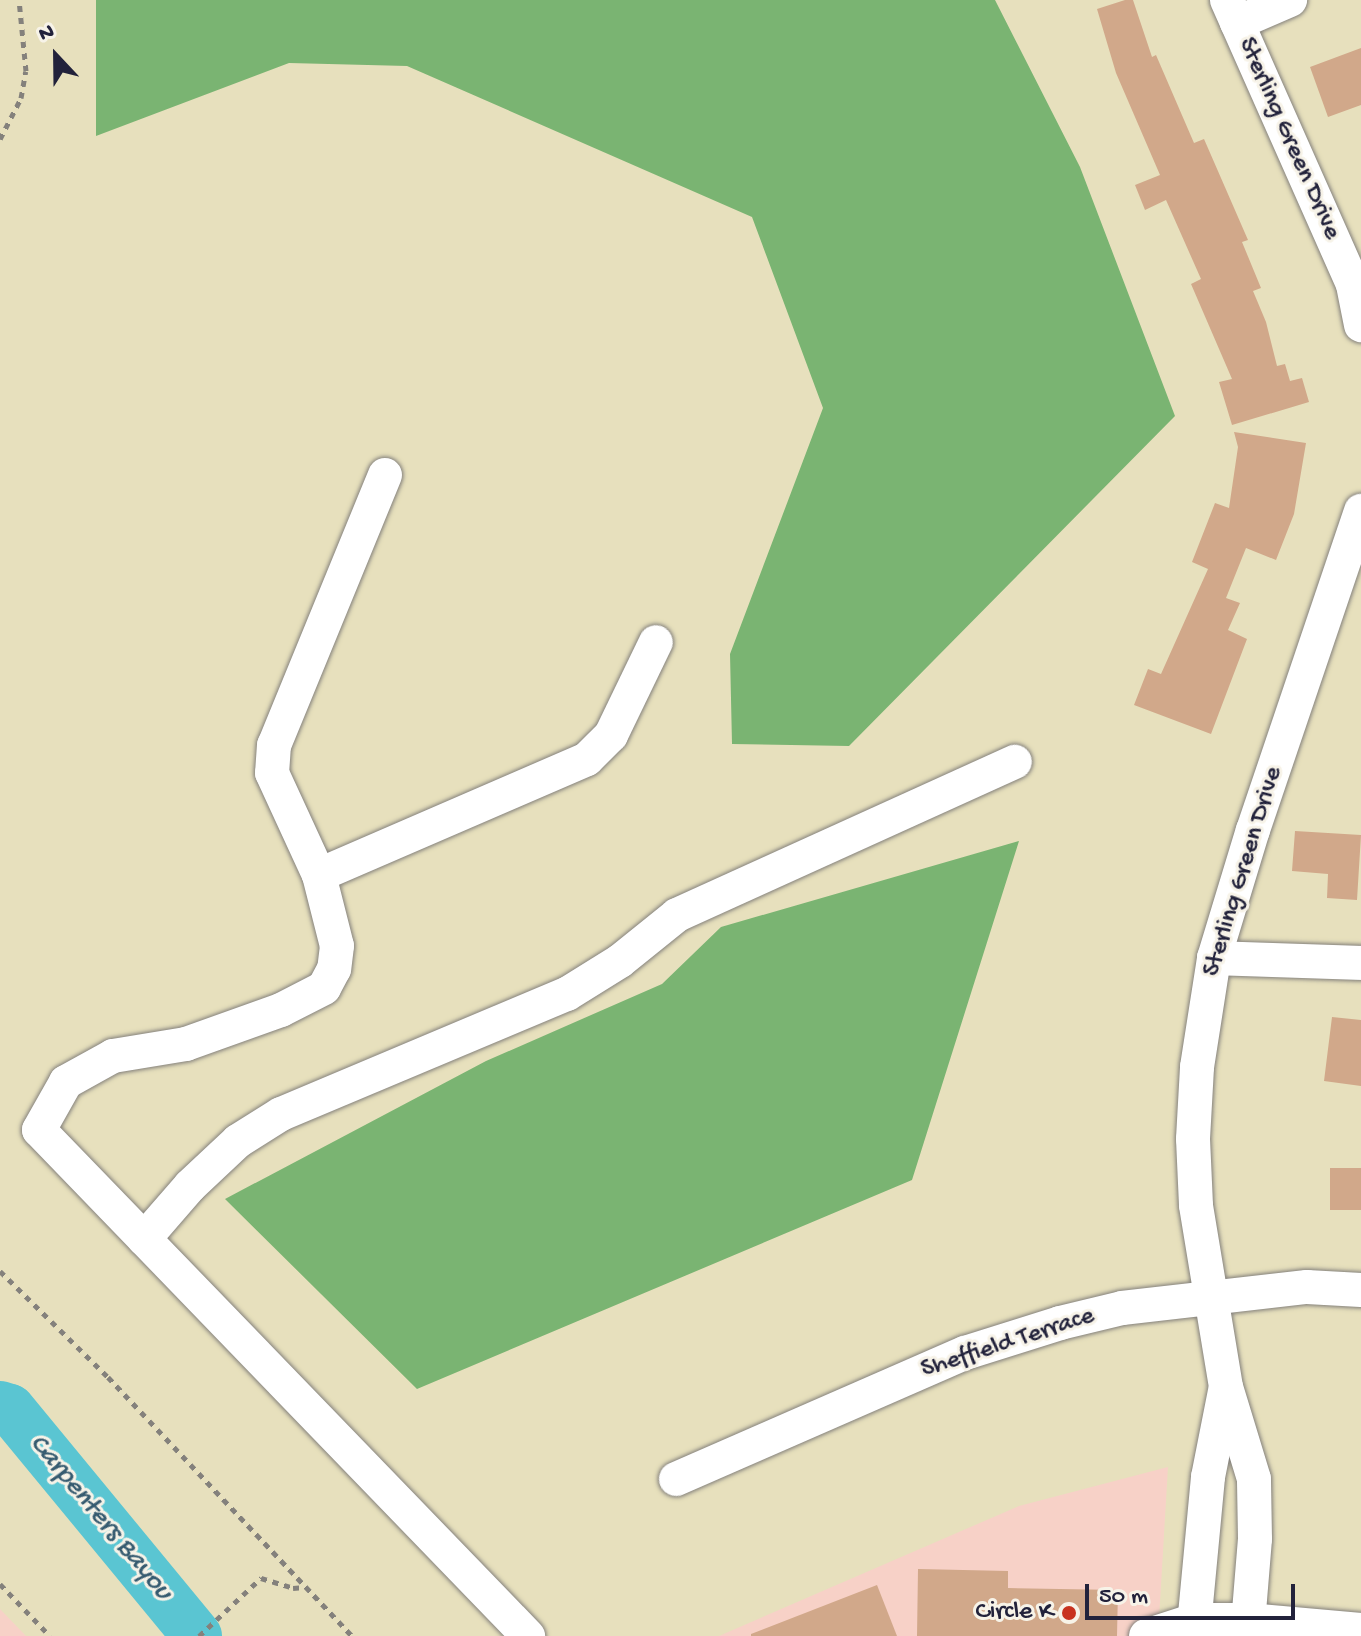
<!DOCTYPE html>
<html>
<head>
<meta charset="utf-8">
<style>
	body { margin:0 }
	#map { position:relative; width:1361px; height:1636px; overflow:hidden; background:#e7e0bd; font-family:"Gochi Hand",sans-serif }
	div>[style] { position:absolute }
	.built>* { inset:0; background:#f7d1c7 }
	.forest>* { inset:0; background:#7ab472 }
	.river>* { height:50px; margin:-25px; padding:0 25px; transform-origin:25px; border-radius:25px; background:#5ac5d2 }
	.building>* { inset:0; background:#d1a88a }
	.path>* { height:5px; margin-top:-2.5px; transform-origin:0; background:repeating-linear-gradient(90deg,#84817c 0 6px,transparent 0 12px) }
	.roads { filter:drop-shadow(0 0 2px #84817c) drop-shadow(0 0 2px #84817c) }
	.minor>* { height:34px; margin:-17px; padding:0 17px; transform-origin:17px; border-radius:17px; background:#fff }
	.dots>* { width:22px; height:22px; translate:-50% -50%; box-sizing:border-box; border:4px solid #f7f3e8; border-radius:50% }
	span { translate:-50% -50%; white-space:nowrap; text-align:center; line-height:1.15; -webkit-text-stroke:6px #f7f3e8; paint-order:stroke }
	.street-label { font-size:26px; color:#22223b }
	.poi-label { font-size:26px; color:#22223b }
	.right { translate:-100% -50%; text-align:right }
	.water-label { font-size:28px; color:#365b70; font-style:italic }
	.north { position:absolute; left:16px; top:16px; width:80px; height:80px; -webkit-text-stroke:6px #f7f3e8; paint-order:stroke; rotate:338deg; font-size:22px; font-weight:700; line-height:32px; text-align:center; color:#22223b }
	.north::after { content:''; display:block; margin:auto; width:28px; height:36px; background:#22223b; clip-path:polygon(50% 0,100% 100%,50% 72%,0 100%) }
	.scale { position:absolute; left:1085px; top:1584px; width:210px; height:36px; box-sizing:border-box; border:4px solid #22223b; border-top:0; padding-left:10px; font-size:24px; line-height:28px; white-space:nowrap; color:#22223b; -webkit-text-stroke:6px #f7f3e8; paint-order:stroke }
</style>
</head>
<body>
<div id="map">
	<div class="built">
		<i style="clip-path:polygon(1168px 1467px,1158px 1636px,719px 1636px,1019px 1506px)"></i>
		<i style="clip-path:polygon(0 1609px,26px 1636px,0 1636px)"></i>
	</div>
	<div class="forest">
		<i style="clip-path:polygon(96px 0,995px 0,1080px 167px,1175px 416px,849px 746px,732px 744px,730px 654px,823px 408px,752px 217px,407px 66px,289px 63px,96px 136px)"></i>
		<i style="clip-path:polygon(1019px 841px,912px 1180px,417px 1389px,225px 1199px,486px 1061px,662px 984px,721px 927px)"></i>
	</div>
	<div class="river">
		<i style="left:0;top:1406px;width:10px;rotate:17deg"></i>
		<i style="left:10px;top:1409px;width:294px;rotate:50.5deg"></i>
	</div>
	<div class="building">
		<i style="clip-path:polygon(1125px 0,1133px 0,1152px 57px,1156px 55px,1194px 143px,1204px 139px,1248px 240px,1242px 242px,1261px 288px,1253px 291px,1266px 322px,1277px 366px,1285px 364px,1290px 381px,1302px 378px,1309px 402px,1232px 425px,1219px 382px,1232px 379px,1191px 284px,1201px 279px,1166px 200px,1145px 210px,1135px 185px,1160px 175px,1116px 73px,1097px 9px)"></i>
		<i style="clip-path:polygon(1361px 48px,1361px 105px,1328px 117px,1310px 67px)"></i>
		<i style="clip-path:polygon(1234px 432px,1306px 443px,1294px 514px,1276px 560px,1246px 548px,1226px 598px,1240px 603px,1228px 630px,1247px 639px,1211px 734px,1134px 705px,1148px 669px,1161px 674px,1208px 569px,1192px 562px,1215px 503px,1229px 508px,1238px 447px)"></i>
		<i style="clip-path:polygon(1295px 831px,1361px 835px,1357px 900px,1327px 898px,1328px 874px,1292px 871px)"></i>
		<i style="clip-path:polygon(1332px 1017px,1361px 1020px,1361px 1086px,1324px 1081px)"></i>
		<i style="clip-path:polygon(1330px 1168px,1361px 1168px,1361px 1210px,1330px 1210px)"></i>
		<i style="clip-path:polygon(918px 1569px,1008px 1571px,1008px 1588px,1118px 1590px,1117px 1636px,917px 1636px)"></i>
		<i style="clip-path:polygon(877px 1585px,897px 1636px,751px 1636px,751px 1634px)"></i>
	</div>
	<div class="path">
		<i style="left:0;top:139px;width:46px;rotate:-62.9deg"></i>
		<i style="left:21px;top:98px;width:27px;rotate:-80deg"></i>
		<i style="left:26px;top:71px;width:71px;rotate:-95.6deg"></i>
		<i style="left:0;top:1271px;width:151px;rotate:44.5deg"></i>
		<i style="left:108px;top:1377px;width:356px;rotate:46.7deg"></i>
		<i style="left:0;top:1584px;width:72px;rotate:46.1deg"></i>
		<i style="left:199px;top:1636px;width:85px;rotate:-43.1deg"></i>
		<i style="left:261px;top:1578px;width:34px;rotate:17deg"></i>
		<i style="left:293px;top:1588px;width:12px;rotate:-5deg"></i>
	</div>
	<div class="roads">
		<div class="minor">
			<i style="left:1227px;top:0;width:312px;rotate:66.1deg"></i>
			<i style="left:1353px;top:285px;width:41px;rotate:78.7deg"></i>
			<i style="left:1237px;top:23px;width:58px;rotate:-23.5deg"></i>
			<i style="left:385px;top:475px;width:292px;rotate:112.3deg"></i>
			<i style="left:274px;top:745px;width:28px;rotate:94deg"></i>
			<i style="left:272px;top:773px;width:112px;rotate:65.3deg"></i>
			<i style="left:319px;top:875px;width:73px;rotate:75.8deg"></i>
			<i style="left:337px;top:946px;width:23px;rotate:97deg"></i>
			<i style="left:334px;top:969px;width:21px;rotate:118deg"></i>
			<i style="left:324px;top:988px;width:48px;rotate:152.9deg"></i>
			<i style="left:281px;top:1010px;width:101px;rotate:160.3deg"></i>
			<i style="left:186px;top:1044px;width:74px;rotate:170.7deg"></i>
			<i style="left:113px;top:1056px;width:54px;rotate:151deg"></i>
			<i style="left:66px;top:1082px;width:55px;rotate:119.4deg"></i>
			<i style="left:39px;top:1130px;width:704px;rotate:45.98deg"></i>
			<i style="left:319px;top:875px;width:292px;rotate:-23.4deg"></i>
			<i style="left:587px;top:759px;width:34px;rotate:-45deg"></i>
			<i style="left:611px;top:735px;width:103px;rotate:-64.2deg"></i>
			<i style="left:1214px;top:958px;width:147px;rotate:1.9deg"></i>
			<i style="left:144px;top:1239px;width:70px;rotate:-49deg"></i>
			<i style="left:190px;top:1186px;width:66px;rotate:-43.2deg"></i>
			<i style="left:238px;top:1141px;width:51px;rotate:-32.1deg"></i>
			<i style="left:281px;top:1114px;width:310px;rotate:-22.8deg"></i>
			<i style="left:567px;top:994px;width:62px;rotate:-31.9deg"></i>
			<i style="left:620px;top:961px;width:73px;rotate:-38.9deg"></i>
			<i style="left:677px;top:915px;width:371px;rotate:-24.4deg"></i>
			<i style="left:676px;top:1479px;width:315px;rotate:-23.6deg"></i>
			<i style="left:965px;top:1353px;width:100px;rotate:-17.5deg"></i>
			<i style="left:1060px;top:1323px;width:64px;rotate:-13.6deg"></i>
			<i style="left:1122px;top:1308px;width:186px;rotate:-6.5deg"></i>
			<i style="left:1307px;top:1287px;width:54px;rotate:3.2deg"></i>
			<i style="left:1146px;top:1636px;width:52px;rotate:-18.1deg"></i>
			<i style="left:1195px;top:1620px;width:53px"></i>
			<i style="left:1248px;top:1620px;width:113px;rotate:5.1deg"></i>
			<i style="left:1193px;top:1636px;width:160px;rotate:-84.6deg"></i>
			<i style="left:1208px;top:1477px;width:88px;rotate:-78.8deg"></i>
			<i style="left:1247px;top:1636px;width:97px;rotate:-85.3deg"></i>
			<i style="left:1255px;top:1539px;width:60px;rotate:-91deg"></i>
			<i style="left:1254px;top:1479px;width:96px;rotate:-106.9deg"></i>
			<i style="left:1226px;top:1387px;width:184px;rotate:-99.4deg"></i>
			<i style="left:1196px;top:1205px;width:66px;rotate:-92.6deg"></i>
			<i style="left:1193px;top:1139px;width:72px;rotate:-86.8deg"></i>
			<i style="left:1197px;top:1067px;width:110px;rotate:-81.1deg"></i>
			<i style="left:1214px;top:958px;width:134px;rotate:-73.1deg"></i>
			<i style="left:1253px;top:830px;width:337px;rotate:-71.3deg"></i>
		</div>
	</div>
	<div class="dots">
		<i style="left:1069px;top:1613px;background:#c8321e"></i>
	</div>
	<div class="street-label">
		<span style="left:1288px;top:139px;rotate:66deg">Sterling Green Drive</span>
		<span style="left:1244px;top:872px;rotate:-73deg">Sterling Green Drive</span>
		<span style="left:1008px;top:1344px;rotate:-18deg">Sheffield Terrace</span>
	</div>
	<div class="poi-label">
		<span class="right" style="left:1053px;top:1613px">Circle K</span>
	</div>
	<div class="water-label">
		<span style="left:100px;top:1518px;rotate:50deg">Carpenters Bayou</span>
	</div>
	<div class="north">N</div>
	<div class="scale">50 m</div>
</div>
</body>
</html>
